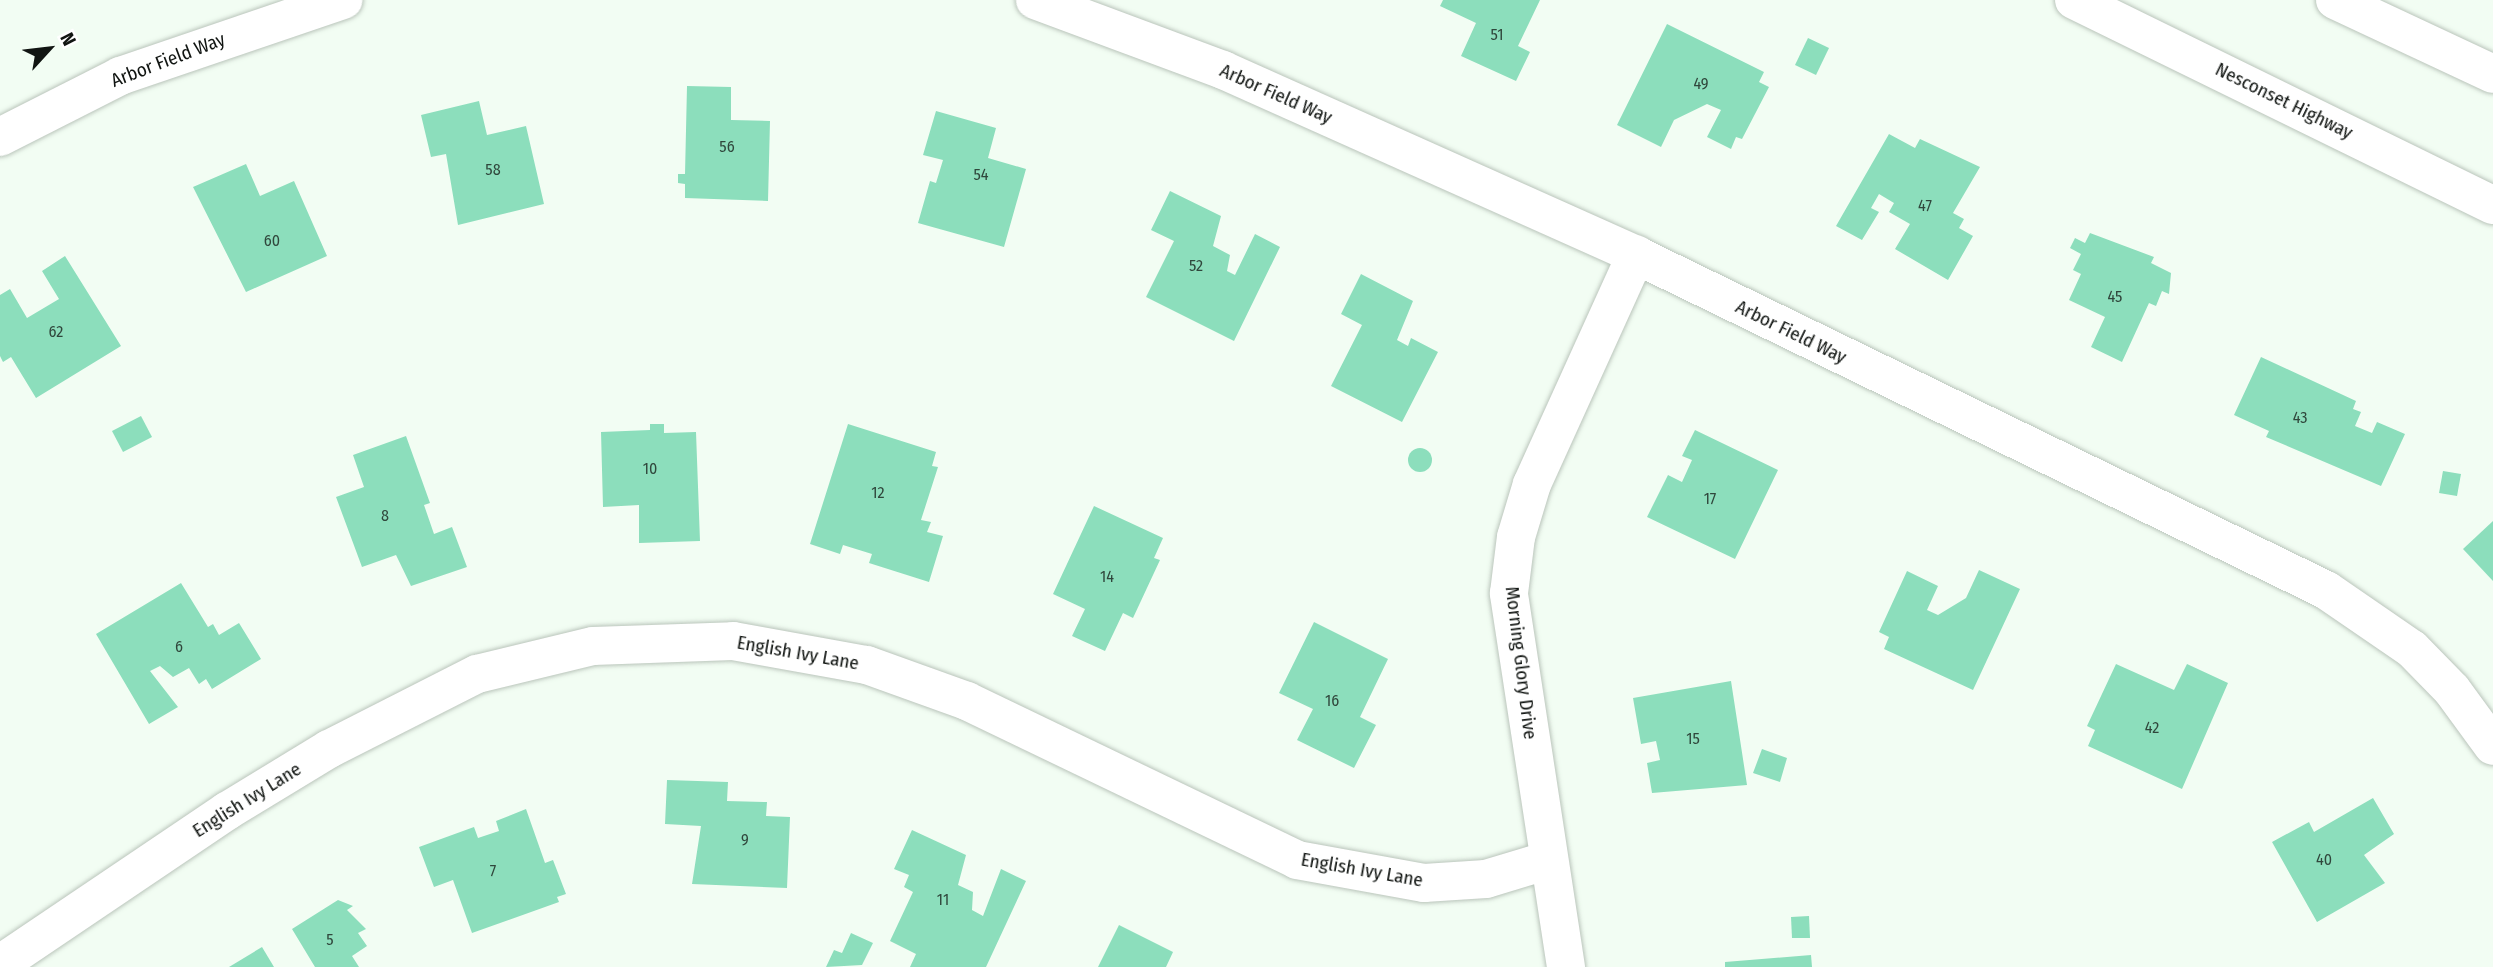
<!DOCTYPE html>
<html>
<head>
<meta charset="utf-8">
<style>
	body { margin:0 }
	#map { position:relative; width:2493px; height:967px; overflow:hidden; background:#f2fdf3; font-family:"Fira Sans Condensed",sans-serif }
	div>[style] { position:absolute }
	.building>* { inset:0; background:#8cdebc }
	.round { border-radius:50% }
	.roads { filter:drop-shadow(0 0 2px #bac5bb) drop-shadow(0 0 2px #bac5bb) }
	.minor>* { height:38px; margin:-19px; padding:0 19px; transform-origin:19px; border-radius:19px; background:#fff }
	.trunk>* { height:38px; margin:-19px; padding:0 19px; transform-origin:19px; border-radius:19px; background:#fff }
	span { translate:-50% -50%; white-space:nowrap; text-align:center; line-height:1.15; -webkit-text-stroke:7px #fff; paint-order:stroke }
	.number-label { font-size:16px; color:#30473c }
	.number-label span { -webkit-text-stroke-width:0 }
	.street-label { font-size:19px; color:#111512 }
	.north { position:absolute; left:14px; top:14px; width:70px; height:70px; -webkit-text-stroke:5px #fff; paint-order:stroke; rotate:63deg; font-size:19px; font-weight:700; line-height:28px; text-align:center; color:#111512 }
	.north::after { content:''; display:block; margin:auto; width:24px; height:32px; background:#111512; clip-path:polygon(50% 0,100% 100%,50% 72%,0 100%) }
</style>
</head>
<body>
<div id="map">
	<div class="building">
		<i style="clip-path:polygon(1443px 0,1540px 0,1518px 46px,1530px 52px,1516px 81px,1461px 56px,1476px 23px,1440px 6px)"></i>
		<i style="clip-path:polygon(1667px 24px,1764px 72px,1759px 82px,1769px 87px,1742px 139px,1736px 137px,1731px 149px,1707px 137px,1721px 110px,1707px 104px,1674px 120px,1661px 147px,1617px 125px)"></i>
		<i style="clip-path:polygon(1808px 38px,1829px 48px,1816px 75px,1795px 65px)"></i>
		<i style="clip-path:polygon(687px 86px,731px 87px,731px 120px,770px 121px,768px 201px,685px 198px,685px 184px,678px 183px,678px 174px,685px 174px)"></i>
		<i style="clip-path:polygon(479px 101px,487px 135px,526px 126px,544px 204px,458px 225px,446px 154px,431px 157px,421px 115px)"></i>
		<i style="clip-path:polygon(936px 111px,996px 128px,988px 158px,1026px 169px,1004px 247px,918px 223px,930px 181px,936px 183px,943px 160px,923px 155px)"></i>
		<i style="clip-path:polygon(1889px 134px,1915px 148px,1920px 139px,1980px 167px,1953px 213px,1964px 219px,1959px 228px,1973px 236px,1948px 280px,1895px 249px,1910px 224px,1889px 212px,1894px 203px,1879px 194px,1871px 208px,1879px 212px,1862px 240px,1836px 226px)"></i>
		<i style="clip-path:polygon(246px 164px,260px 196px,294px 181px,327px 256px,246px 292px,193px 187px)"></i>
		<i style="clip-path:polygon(1170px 191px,1221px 216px,1213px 246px,1230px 255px,1227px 271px,1235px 275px,1255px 234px,1280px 247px,1234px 341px,1146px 297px,1174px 241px,1151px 230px)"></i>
		<i style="clip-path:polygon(2090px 233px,2154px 257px,2151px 263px,2171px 273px,2169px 294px,2162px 291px,2156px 306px,2149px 303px,2122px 362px,2091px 347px,2105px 317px,2069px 300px,2081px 274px,2073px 270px,2081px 254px,2070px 248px,2075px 238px,2085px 243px)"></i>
		<i style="clip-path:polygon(65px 256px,121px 346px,36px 398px,11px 357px,3px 362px,0 356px,0 295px,10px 289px,27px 318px,59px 299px,42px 271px)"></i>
		<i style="clip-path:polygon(1361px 274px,1413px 301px,1397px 340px,1408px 346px,1411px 338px,1438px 352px,1402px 422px,1331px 386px,1362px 325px,1341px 314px)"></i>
		<i style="clip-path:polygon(2261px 357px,2356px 401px,2353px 409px,2361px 412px,2355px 426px,2372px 433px,2377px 422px,2405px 434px,2381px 486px,2266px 437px,2269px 431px,2234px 415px)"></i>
		<i style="clip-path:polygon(141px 416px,152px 437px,123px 452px,112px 431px)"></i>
		<i style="clip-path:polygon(650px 424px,664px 424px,664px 433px,696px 432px,700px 541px,639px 543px,639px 505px,603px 507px,601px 432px,650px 430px)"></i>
		<i style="clip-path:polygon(848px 424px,936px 452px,932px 466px,938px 467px,921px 520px,931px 522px,927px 532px,943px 536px,929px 582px,869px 563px,872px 554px,843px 545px,840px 554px,810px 544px)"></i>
		<i style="clip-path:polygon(1695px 430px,1778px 470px,1735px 559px,1647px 517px,1668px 475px,1682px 482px,1692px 460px,1682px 456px)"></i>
		<i style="clip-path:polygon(406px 436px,430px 503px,424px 505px,434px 534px,452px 527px,467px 567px,411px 586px,396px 555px,362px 567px,336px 497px,364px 487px,353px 455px)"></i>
		<i class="round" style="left:1408px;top:448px;width:24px;height:24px"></i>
		<i style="clip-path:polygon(2443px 471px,2461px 474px,2457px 496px,2439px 493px)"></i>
		<i style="clip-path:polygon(1094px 506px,1163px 538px,1154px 558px,1160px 560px,1133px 618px,1123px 613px,1105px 651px,1072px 636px,1085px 609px,1053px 594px)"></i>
		<i style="clip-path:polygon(2493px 521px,2493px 581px,2463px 549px)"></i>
		<i style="clip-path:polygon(1979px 570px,2020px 589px,1973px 690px,1884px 649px,1889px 637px,1879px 632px,1907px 571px,1938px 586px,1927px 610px,1938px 615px,1966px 598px)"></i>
		<i style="clip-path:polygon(181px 583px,208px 627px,213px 624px,219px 635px,239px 623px,261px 659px,212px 689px,206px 679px,199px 684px,189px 668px,173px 677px,160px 666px,150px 671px,178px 707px,149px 724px,96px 634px)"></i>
		<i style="clip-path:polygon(1314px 622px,1388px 659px,1360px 717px,1376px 725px,1354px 768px,1297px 740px,1313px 709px,1279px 693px)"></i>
		<i style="clip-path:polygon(2116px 664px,2174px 690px,2187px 664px,2228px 683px,2182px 789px,2088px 746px,2095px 730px,2087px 726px)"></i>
		<i style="clip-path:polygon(1731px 681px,1747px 785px,1652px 793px,1647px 763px,1660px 760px,1656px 741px,1641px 744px,1633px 698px)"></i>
		<i style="clip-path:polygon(1762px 749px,1787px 758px,1780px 782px,1753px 773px)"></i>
		<i style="clip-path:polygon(667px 780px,728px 782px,727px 801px,767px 802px,766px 816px,790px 817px,787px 888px,692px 884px,701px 826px,665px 824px)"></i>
		<i style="clip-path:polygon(2373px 798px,2394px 834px,2364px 855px,2385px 883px,2317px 922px,2272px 842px,2309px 822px,2314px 832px)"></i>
		<i style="clip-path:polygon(526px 809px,545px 863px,553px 860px,566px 894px,557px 897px,559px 902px,472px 933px,453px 880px,434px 887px,419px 847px,474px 827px,478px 838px,499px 831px,496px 821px)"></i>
		<i style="clip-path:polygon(912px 830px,966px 855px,958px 885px,973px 892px,972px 910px,983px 916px,1001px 869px,1026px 881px,986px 967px,910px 967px,916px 954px,890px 941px,913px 892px,904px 887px,909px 875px,894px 869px)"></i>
		<i style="clip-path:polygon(338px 900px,353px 906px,347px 910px,366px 929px,358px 933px,367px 946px,352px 956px,359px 967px,315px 967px,292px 929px)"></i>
		<i style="clip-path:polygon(1809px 916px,1810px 938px,1792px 938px,1791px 917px)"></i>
		<i style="clip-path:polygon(1119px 925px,1173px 952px,1166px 967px,1098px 967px)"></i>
		<i style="clip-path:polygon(851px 933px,873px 943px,862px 965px,826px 967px,834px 950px,842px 953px)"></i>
		<i style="clip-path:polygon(262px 947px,274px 967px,229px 967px)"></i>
		<i style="clip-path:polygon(1811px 955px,1812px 967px,1725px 967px,1725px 962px)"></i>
	</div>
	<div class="roads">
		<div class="minor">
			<i style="left:1035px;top:0;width:201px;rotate:20.4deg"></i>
			<i style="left:1223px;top:70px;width:453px;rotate:24.1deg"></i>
			<i style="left:1636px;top:255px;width:767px;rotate:25.9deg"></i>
			<i style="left:2326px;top:590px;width:104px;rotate:34.5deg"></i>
			<i style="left:2412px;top:649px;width:57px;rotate:45.7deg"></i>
			<i style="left:2452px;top:690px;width:69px;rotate:53.8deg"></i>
			<i style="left:0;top:137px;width:135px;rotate:-26.9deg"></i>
			<i style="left:120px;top:76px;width:236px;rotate:-18.8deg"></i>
			<i style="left:0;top:964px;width:274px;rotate:-34deg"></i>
			<i style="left:227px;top:811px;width:119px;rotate:-31.3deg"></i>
			<i style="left:329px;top:749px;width:166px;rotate:-26.9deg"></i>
			<i style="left:477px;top:674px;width:119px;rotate:-13.6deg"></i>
			<i style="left:593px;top:646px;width:140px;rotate:-2deg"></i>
			<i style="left:733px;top:641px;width:136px;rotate:10.2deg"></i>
			<i style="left:867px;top:665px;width:106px;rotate:19.8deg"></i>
			<i style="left:967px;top:701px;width:366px;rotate:25.7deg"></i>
			<i style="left:1297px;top:860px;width:129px;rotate:10.3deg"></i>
			<i style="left:1424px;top:883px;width:62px;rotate:-3.7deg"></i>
			<i style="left:1486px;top:879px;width:66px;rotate:-16.8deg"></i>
			<i style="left:1566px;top:967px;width:378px;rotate:-98.7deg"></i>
			<i style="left:1509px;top:593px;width:56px;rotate:-82.9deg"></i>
			<i style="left:1516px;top:537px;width:55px;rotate:-73.2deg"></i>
			<i style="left:1532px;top:484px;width:252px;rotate:-65.6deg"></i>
		</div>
		<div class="trunk">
			<i style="left:2074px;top:0;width:466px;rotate:26.1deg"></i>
			<i style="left:2335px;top:0;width:174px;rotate:25.1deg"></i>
		</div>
	</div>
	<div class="number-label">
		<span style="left:1497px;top:35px">51</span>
		<span style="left:1701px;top:84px">49</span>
		<span style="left:727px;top:147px">56</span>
		<span style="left:493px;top:170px">58</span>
		<span style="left:981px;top:175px">54</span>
		<span style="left:1925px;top:206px">47</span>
		<span style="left:272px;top:241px">60</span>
		<span style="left:1196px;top:266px">52</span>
		<span style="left:2115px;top:297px">45</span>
		<span style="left:56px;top:332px">62</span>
		<span style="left:2300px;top:418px">43</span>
		<span style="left:650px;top:469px">10</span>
		<span style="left:878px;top:493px">12</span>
		<span style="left:1710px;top:499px">17</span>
		<span style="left:385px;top:516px">8</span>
		<span style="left:1107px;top:577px">14</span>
		<span style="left:179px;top:647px">6</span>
		<span style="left:1332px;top:701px">16</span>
		<span style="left:2152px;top:728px">42</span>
		<span style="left:1693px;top:739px">15</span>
		<span style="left:745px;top:840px">9</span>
		<span style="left:2324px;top:860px">40</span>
		<span style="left:493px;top:871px">7</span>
		<span style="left:943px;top:900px">11</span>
		<span style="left:330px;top:940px">5</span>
	</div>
	<div class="street-label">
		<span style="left:168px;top:60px;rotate:-21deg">Arbor Field Way</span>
		<span style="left:1276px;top:94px;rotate:24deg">Arbor Field Way</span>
		<span style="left:2284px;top:101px;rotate:26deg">Nesconset Highway</span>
		<span style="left:1791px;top:332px;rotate:26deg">Arbor Field Way</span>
		<span style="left:798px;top:653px;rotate:10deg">English Ivy Lane</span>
		<span style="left:1521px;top:663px;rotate:83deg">Morning Glory Drive</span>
		<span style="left:247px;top:800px;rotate:-32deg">English Ivy Lane</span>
		<span style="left:1362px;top:870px;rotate:10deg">English Ivy Lane</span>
	</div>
	<div class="north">N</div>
</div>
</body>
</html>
